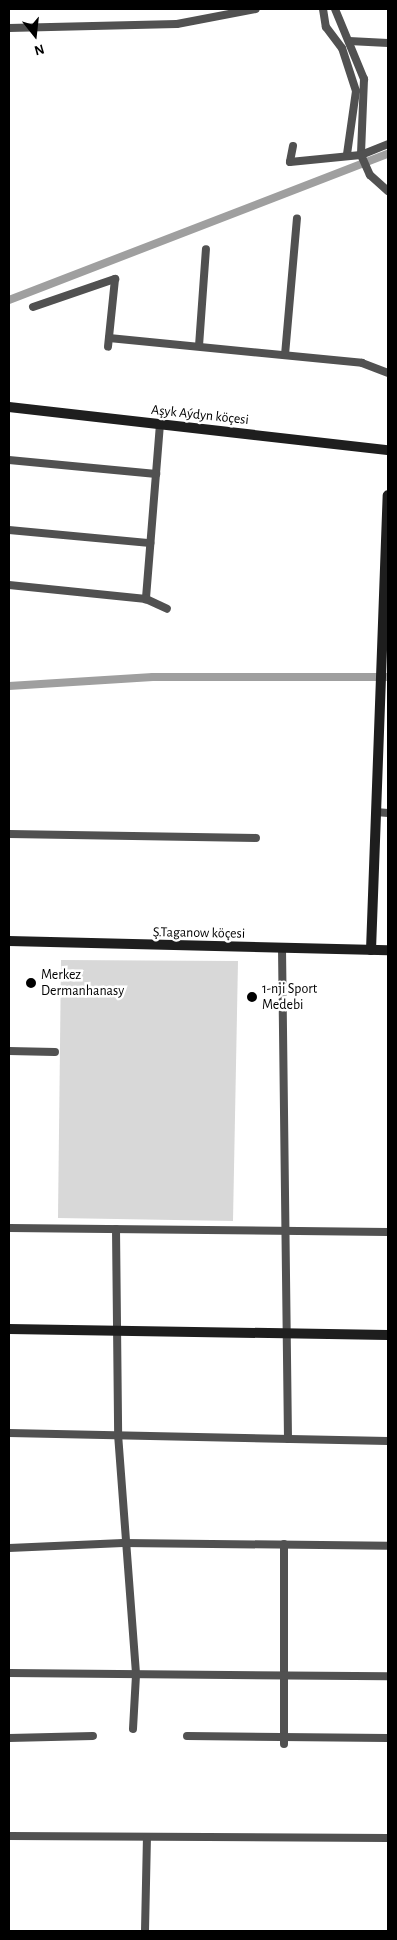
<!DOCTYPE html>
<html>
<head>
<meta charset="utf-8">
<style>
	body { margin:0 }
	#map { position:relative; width:397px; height:1940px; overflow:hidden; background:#fff; font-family:"Alegreya Sans",sans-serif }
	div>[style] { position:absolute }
	.green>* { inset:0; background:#d8d8d8 }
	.canal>* { height:8px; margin:-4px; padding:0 4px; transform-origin:4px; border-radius:4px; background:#9f9f9f }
	.street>* { height:8px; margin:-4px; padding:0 4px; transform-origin:4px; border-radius:4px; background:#515151 }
	.secondary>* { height:10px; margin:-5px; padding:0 5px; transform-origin:5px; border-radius:5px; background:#1e1e1e }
	.dots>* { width:14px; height:14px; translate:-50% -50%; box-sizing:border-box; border:2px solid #fff; border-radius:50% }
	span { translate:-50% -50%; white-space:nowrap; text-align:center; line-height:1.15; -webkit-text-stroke:5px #fff; paint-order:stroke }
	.street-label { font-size:14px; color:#000 }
	.poi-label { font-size:14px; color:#000 }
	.left { translate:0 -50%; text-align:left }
	.frame { position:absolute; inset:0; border:10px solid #000; pointer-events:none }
	.north { position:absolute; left:10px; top:10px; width:50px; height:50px; -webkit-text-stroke:4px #fff; paint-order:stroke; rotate:164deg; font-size:14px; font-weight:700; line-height:20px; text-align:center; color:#000 }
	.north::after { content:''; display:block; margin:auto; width:18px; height:22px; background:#000; clip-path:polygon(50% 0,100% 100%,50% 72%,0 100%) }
</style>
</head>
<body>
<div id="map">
	<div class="green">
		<i style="clip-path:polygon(61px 960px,238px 961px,233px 1221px,58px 1218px)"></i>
	</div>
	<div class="canal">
		<i style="left:9px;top:300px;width:406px;rotate:-21.1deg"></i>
		<i style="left:9px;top:686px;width:144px;rotate:-3.6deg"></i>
		<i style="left:153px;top:677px;width:235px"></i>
	</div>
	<div class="street">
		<i style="left:323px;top:9px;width:18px;rotate:81deg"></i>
		<i style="left:326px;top:27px;width:26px;rotate:53deg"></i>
		<i style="left:342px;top:48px;width:45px;rotate:72deg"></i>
		<i style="left:356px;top:91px;width:64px;rotate:98.1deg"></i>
		<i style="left:335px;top:9px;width:76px;rotate:67.5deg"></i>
		<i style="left:364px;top:79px;width:76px;rotate:92.3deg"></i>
		<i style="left:361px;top:155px;width:22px;rotate:66deg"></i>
		<i style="left:370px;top:175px;width:24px;rotate:42deg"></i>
		<i style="left:9px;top:28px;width:168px;rotate:-1.4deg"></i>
		<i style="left:177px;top:24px;width:80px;rotate:-10.8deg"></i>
		<i style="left:349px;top:41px;width:39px;rotate:3deg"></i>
		<i style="left:293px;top:146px;width:16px;rotate:101deg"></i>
		<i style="left:290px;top:162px;width:71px;rotate:-5.6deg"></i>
		<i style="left:361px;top:155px;width:29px;rotate:-22deg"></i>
		<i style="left:33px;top:307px;width:87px;rotate:-18.9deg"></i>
		<i style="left:115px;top:279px;width:68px;rotate:95.9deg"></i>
		<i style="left:109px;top:338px;width:254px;rotate:5.6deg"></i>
		<i style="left:362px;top:363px;width:28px;rotate:21deg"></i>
		<i style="left:199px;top:346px;width:97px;rotate:-85.9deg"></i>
		<i style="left:285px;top:355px;width:137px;rotate:-85deg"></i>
		<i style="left:160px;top:424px;width:176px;rotate:94.6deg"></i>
		<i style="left:146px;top:599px;width:23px;rotate:25deg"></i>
		<i style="left:9px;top:460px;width:148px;rotate:5.4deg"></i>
		<i style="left:9px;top:530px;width:142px;rotate:5.3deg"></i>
		<i style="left:9px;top:585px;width:138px;rotate:5.8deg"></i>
		<i style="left:376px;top:812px;width:12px;rotate:5deg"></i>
		<i style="left:9px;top:834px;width:247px;rotate:0.9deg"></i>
		<i style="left:282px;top:948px;width:491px;rotate:89.3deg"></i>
		<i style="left:9px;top:1051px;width:46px;rotate:1.2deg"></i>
		<i style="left:9px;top:1228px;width:379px;rotate:0.6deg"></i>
		<i style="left:116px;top:1229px;width:205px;rotate:89.4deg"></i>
		<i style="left:118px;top:1434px;width:242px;rotate:85.7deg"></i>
		<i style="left:136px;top:1675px;width:54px;rotate:93.2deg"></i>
		<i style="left:9px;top:1433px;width:379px;rotate:1.2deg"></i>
		<i style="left:284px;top:1544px;width:200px;rotate:90deg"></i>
		<i style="left:9px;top:1548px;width:114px;rotate:-2.5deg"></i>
		<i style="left:123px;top:1543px;width:265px;rotate:0.6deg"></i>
		<i style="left:9px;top:1673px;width:379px;rotate:0.5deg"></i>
		<i style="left:187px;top:1736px;width:201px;rotate:0.6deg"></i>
		<i style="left:9px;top:1738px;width:84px;rotate:-1.4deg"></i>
		<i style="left:9px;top:1836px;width:379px;rotate:0.3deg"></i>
		<i style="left:145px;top:1931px;width:93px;rotate:-88.8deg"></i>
	</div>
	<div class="secondary">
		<i style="left:9px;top:407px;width:381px;rotate:6.5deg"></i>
		<i style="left:9px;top:941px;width:379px;rotate:1.4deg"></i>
		<i style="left:371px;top:950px;width:455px;rotate:-87.9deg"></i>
		<i style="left:9px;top:1329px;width:379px;rotate:0.9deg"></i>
	</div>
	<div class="dots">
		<i style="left:31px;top:983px;background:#000"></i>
		<i style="left:252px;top:997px;background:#000"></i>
	</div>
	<div class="street-label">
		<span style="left:200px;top:415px;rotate:6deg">Aşyk Aýdyn köçesi</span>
		<span style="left:199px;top:933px;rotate:1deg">Ş.Taganow köçesi</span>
	</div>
	<div class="poi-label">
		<span class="left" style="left:41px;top:983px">Merkez<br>Dermanhanasy</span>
		<span class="left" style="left:262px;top:997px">1-nji Sport<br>Medebi</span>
	</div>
	<div class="frame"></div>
	<div class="north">N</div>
</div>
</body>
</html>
